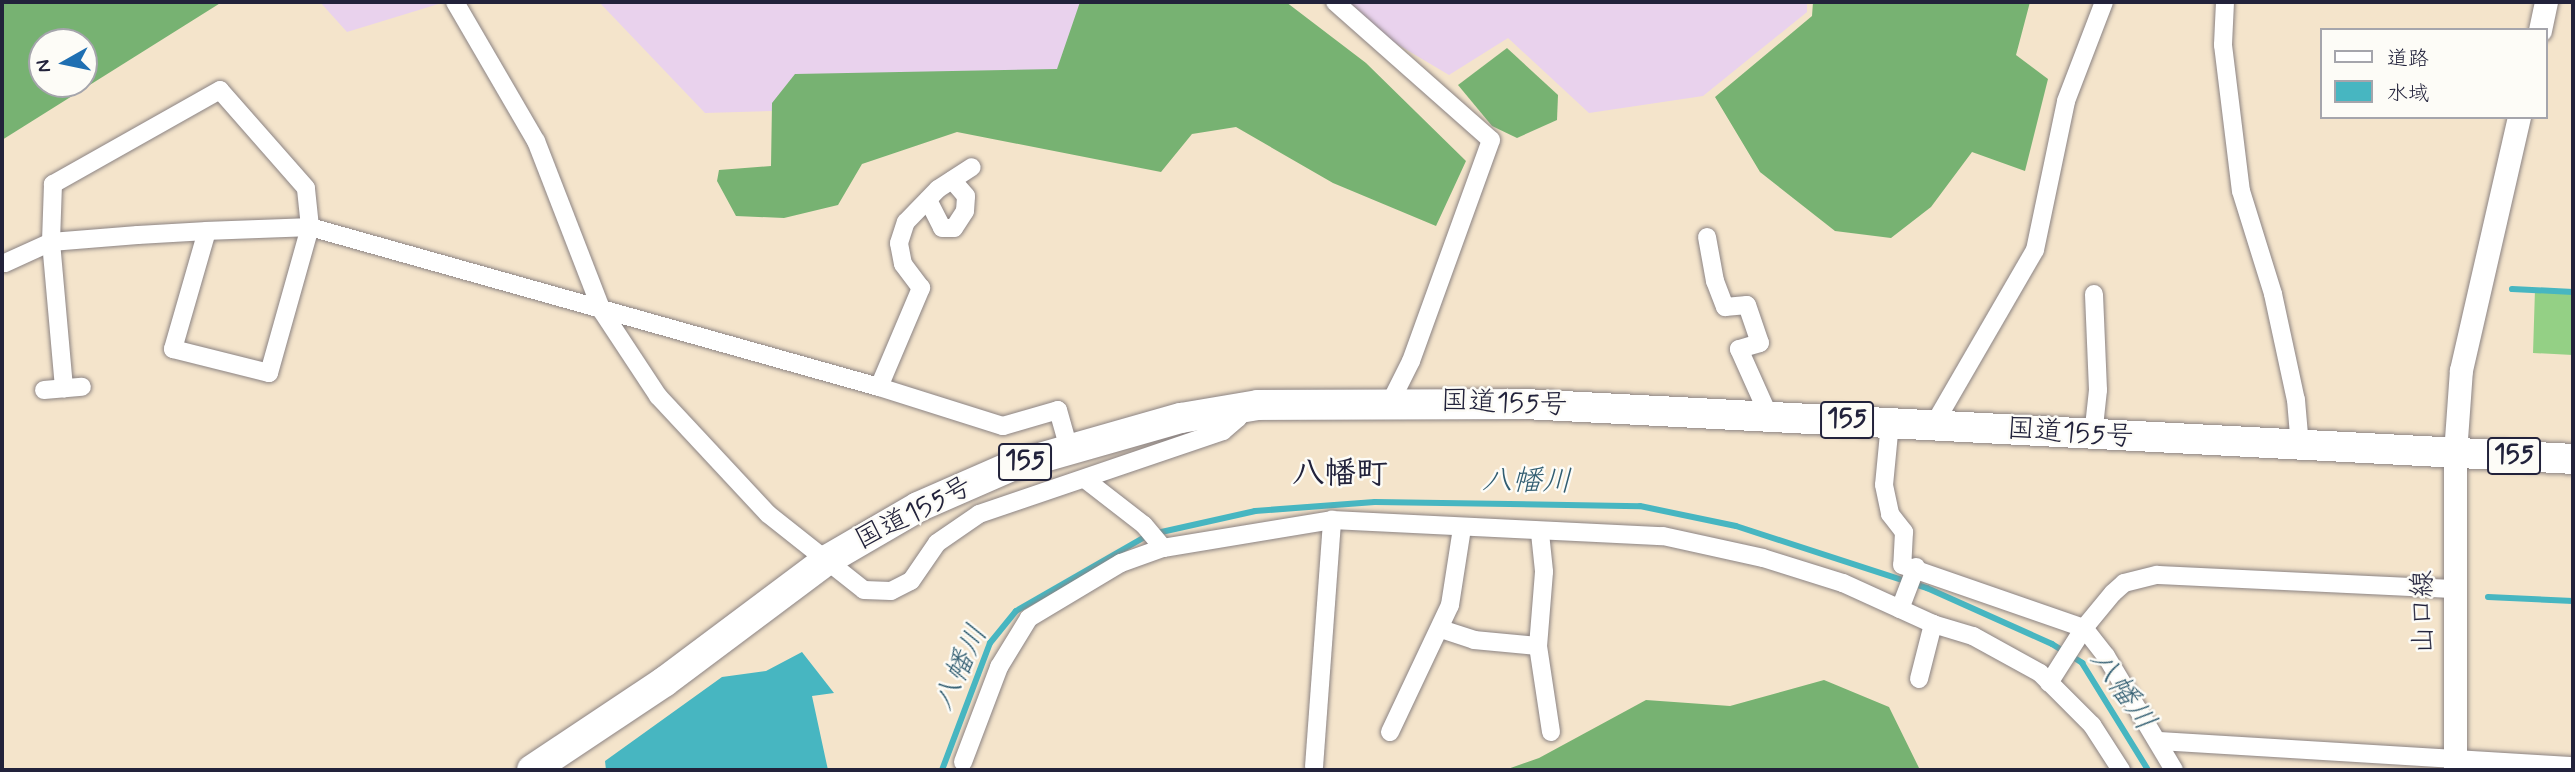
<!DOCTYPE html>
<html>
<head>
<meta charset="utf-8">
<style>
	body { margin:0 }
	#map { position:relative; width:2575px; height:772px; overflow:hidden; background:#f4e4cb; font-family:Mynerve,"Klee One",sans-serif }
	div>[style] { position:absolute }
	.built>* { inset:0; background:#e9d2ed }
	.green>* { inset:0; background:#94d085 }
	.forest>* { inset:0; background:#77b272 }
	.water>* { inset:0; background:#47b6c1 }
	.stream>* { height:6px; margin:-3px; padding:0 3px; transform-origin:3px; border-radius:3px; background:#47b6c1 }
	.roads { filter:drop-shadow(0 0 2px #8b8383) drop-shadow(0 0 2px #8b8383) }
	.minor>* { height:18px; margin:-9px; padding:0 9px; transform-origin:9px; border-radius:9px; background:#fff }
	.tertiary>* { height:23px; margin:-11.5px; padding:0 11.5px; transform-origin:11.5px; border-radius:11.5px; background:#fff }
	.trunk>* { height:30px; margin:-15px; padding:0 15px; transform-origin:15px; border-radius:15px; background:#fff }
	span { translate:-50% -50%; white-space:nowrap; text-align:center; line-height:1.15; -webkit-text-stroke:5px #fdfcf7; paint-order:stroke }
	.shield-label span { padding:2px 5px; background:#fdfcf7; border:2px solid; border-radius:5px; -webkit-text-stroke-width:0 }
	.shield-label { font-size:26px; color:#22223b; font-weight:700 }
	.street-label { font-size:28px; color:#22223b }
	.water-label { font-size:30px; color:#315d71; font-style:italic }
	.quarter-label { font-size:32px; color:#22223b; font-weight:700 }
	.frame { position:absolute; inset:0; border:4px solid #22223b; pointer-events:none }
	.legend { position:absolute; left:2320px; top:28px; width:228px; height:91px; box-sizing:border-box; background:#fdfcf7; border:2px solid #a5a5ac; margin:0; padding:9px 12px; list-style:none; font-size:21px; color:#22223b }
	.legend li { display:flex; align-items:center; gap:14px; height:35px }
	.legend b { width:35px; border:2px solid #a5a5ac }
	.north { position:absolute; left:28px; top:28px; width:70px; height:70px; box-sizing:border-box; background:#fdfcf7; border:2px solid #a5a5ac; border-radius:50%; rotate:261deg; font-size:19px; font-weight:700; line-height:28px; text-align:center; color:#22223b }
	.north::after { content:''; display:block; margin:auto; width:24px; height:32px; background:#1f6fb2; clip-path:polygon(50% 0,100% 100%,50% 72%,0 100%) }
</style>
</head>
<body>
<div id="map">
	<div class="built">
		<i style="clip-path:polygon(320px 2px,445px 2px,347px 32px)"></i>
		<i style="clip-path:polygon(599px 2px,1214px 2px,1203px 98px,705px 113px)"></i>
		<i style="clip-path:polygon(1326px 2px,1807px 2px,1807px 12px,1703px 96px,1589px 113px,1508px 38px,1449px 75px)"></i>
	</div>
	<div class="green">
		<i style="clip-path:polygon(2535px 290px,2573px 292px,2573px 355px,2533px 353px)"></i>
	</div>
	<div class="forest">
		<i style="clip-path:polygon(evenodd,2px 2px,222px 2px,2px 140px,2px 2px,42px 42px,84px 42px,84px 84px,42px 84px,42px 42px)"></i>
		<i style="clip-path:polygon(1080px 2px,1286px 2px,1366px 63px,1466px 161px,1436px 226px,1333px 183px,1236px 127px,1192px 134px,1161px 172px,957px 132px,862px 164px,838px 205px,784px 218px,736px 216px,717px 181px,719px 170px,771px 166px,772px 103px,795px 74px,1057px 69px)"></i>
		<i style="clip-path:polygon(1813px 2px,2030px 2px,2016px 55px,2048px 79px,2025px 171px,1972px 152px,1931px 207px,1891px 238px,1835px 231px,1760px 172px,1715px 97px,1812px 16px)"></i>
		<i style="clip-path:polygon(1507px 48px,1558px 95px,1557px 120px,1517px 138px,1492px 126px,1458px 85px)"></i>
		<i style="clip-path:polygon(1824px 680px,1889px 707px,1920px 770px,1505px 770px,1539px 758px,1646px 700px,1730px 706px)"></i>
	</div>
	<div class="water">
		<i style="clip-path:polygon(802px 652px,834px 693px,812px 696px,828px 770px,606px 770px,605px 761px,722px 677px,766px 671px)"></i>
	</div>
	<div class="stream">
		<i style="left:2512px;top:289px;width:61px;rotate:2.8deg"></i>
		<i style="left:2488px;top:597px;width:85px;rotate:2.7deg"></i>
		<i style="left:942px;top:770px;width:136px;rotate:-69.3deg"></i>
		<i style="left:990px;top:643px;width:41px;rotate:-50.9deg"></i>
		<i style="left:1016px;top:611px;width:152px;rotate:-29.9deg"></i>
		<i style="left:1148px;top:535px;width:110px;rotate:-12.6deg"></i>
		<i style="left:1255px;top:511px;width:120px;rotate:-4.3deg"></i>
		<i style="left:1375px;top:502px;width:265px;rotate:0.9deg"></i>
		<i style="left:1640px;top:506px;width:98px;rotate:11.8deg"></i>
		<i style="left:1736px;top:526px;width:201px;rotate:18deg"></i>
		<i style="left:1927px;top:588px;width:137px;rotate:24.1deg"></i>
		<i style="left:2052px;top:644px;width:36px;rotate:32deg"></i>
		<i style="left:2082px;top:663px;width:126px;rotate:58.3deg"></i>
	</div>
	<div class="roads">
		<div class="minor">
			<i style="left:455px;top:2px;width:161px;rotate:59.8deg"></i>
			<i style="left:536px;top:141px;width:182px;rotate:68.8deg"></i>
			<i style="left:602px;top:311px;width:102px;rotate:56.6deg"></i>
			<i style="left:658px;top:396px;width:161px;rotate:47deg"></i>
			<i style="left:768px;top:514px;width:122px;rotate:38.4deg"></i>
			<i style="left:864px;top:590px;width:27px;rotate:2deg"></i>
			<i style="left:891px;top:591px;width:22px;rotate:-27deg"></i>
			<i style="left:911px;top:581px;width:46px;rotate:-55.6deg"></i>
			<i style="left:937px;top:543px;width:51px;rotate:-34.6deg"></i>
			<i style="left:979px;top:514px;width:258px;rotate:-18.8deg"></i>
			<i style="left:1223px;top:431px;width:20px;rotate:-41deg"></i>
			<i style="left:1238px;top:418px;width:10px;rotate:-84deg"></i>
			<i style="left:1335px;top:2px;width:208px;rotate:41.5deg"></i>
			<i style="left:1491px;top:140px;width:235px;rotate:109.9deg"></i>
			<i style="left:1411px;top:361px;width:45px;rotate:116.6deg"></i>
			<i style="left:2225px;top:2px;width:43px;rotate:92.7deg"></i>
			<i style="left:2223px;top:45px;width:147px;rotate:83deg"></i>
			<i style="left:2241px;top:191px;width:108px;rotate:72.7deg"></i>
			<i style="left:2273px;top:294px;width:108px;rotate:77.8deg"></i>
			<i style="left:2296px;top:400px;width:47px;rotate:85.1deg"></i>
			<i style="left:928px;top:200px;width:31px;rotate:63deg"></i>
			<i style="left:942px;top:228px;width:12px"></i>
			<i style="left:954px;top:228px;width:20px;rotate:-57deg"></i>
			<i style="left:965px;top:211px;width:15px;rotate:-86deg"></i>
			<i style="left:966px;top:196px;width:21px;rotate:-131deg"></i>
			<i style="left:207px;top:231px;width:123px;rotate:106.1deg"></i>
			<i style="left:173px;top:349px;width:99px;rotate:14deg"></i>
			<i style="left:269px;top:373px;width:152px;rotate:-74.3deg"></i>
			<i style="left:310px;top:227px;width:39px;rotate:-96deg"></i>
			<i style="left:306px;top:188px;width:130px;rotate:-131.3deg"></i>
			<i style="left:220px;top:90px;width:192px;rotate:150.6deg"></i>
			<i style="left:53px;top:184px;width:58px;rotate:92deg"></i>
			<i style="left:51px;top:242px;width:87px;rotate:-4.6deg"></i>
			<i style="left:138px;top:235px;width:69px;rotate:-3.3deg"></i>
			<i style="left:207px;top:231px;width:103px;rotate:-2.2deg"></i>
			<i style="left:310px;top:227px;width:591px;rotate:15.71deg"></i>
			<i style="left:879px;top:387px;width:130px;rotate:17.5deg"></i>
			<i style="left:1003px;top:426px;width:57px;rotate:-16.2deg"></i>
			<i style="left:1058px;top:410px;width:41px;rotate:74.2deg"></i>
			<i style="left:1707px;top:237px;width:45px;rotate:79.7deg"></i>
			<i style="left:1715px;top:281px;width:28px;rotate:69deg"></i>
			<i style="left:1725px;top:307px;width:22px;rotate:-5deg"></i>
			<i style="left:1747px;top:305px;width:40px;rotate:71.1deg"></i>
			<i style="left:1760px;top:343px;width:22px;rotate:164deg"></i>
			<i style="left:1739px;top:349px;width:73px;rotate:65.9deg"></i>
			<i style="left:5px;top:263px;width:51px;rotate:-24.5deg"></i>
			<i style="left:51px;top:242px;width:147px;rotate:84.9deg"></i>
			<i style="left:879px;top:387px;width:108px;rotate:-67deg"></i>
			<i style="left:921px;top:288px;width:30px;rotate:-127deg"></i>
			<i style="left:903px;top:264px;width:21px;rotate:-101deg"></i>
			<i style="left:899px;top:243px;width:22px;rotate:-72deg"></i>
			<i style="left:906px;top:222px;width:46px;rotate:-45.9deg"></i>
			<i style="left:938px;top:189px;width:40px;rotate:-32.9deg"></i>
			<i style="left:44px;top:390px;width:38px;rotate:-5deg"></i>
			<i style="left:1890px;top:423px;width:62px;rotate:95.5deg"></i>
			<i style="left:1884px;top:485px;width:30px;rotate:78deg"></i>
			<i style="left:1890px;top:514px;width:23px;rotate:52deg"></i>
			<i style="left:1904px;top:532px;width:33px;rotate:93deg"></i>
			<i style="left:1902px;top:565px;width:193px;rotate:19.1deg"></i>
			<i style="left:2084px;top:628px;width:36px;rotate:52deg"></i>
			<i style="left:2106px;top:656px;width:133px;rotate:59.2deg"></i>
			<i style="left:1933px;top:426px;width:203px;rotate:-59.9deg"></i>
			<i style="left:2035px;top:250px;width:152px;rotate:-78.2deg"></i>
			<i style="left:2066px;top:101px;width:106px;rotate:-69deg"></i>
			<i style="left:2093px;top:436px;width:46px;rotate:-83.8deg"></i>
			<i style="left:2098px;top:390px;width:96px;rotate:-92.4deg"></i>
			<i style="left:1086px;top:480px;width:73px;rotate:37.8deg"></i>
			<i style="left:1144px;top:525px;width:30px;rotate:50deg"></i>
			<i style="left:1163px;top:548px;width:171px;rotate:-9.4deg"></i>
			<i style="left:1332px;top:520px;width:331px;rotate:2.8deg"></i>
			<i style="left:1663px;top:536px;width:102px;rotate:12.4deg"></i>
			<i style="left:1763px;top:558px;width:84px;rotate:17.4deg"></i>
			<i style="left:1843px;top:583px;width:99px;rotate:24.5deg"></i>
			<i style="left:1933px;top:624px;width:42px;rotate:16.7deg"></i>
			<i style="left:1973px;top:636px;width:77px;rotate:28.9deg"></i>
			<i style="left:2040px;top:673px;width:74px;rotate:45deg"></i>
			<i style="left:2092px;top:725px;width:54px;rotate:57.2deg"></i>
			<i style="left:1540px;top:533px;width:39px;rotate:84deg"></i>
			<i style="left:1544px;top:572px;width:74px;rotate:94.6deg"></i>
			<i style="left:1538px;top:646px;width:87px;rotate:81.4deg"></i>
			<i style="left:1900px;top:609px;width:45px;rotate:-69.1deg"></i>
			<i style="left:1441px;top:629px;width:35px;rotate:18deg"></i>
			<i style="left:1474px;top:640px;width:64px;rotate:5.4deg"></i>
			<i style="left:1919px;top:679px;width:57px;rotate:-75.7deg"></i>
			<i style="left:2049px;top:683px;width:65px;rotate:-57.5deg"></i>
			<i style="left:2084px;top:628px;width:45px;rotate:-50.4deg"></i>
			<i style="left:2113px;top:593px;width:15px;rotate:-42deg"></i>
			<i style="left:2124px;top:583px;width:34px;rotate:-14deg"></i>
			<i style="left:2157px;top:575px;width:297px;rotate:2.7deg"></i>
			<i style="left:1390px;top:732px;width:140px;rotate:-64.7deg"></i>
			<i style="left:1450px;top:605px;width:78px;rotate:-81.1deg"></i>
			<i style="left:2160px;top:741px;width:414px;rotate:3.5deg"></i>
			<i style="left:963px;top:762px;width:102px;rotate:-69.2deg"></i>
			<i style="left:999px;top:667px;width:57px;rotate:-58.5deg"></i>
			<i style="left:1029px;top:618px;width:107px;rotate:-30.9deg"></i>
			<i style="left:1121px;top:563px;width:45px;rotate:-19.7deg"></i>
			<i style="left:1314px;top:767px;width:248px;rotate:-85.8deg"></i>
		</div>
		<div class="tertiary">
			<i style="left:2540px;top:30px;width:29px;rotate:-78deg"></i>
			<i style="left:2455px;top:770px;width:317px;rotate:-90deg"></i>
			<i style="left:2455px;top:453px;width:83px;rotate:-85.9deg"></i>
			<i style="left:2461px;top:370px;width:260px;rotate:-77.1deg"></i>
		</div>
		<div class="trunk">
			<i style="left:532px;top:770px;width:159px;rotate:-33.7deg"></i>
			<i style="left:664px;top:682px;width:204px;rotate:-36.8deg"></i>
			<i style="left:827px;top:560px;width:105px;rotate:-30.2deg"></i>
			<i style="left:918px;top:507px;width:103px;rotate:-23.6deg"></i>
			<i style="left:1012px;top:466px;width:176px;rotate:-15.9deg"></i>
			<i style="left:1181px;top:418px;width:78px;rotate:-9.6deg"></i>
			<i style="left:1258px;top:405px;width:267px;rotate:-0.2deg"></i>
			<i style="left:1525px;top:404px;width:1049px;rotate:3deg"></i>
		</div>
	</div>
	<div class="shield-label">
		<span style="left:1847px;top:420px">155</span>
		<span style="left:2514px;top:456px">155</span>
		<span style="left:1025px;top:462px">155</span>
	</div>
	<div class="street-label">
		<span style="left:1504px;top:404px;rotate:2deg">国道155号</span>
		<span style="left:2070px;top:434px;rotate:4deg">国道155号</span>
		<span style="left:914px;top:514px;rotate:-27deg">国道155号</span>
		<span style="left:2424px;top:612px;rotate:-90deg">山口線</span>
	</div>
	<div class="water-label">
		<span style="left:1527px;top:482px;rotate:1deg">八幡川</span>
		<span style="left:961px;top:668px;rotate:-65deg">八幡川</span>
		<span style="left:2122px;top:691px;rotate:55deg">八幡川</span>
	</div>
	<div class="quarter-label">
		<span style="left:1340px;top:474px">八幡町</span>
	</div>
	<div class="frame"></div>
	<ul class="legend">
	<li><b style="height:9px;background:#fff"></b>道路</li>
	<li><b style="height:19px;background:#47b6c1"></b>水域</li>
	</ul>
	<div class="north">N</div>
</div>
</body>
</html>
